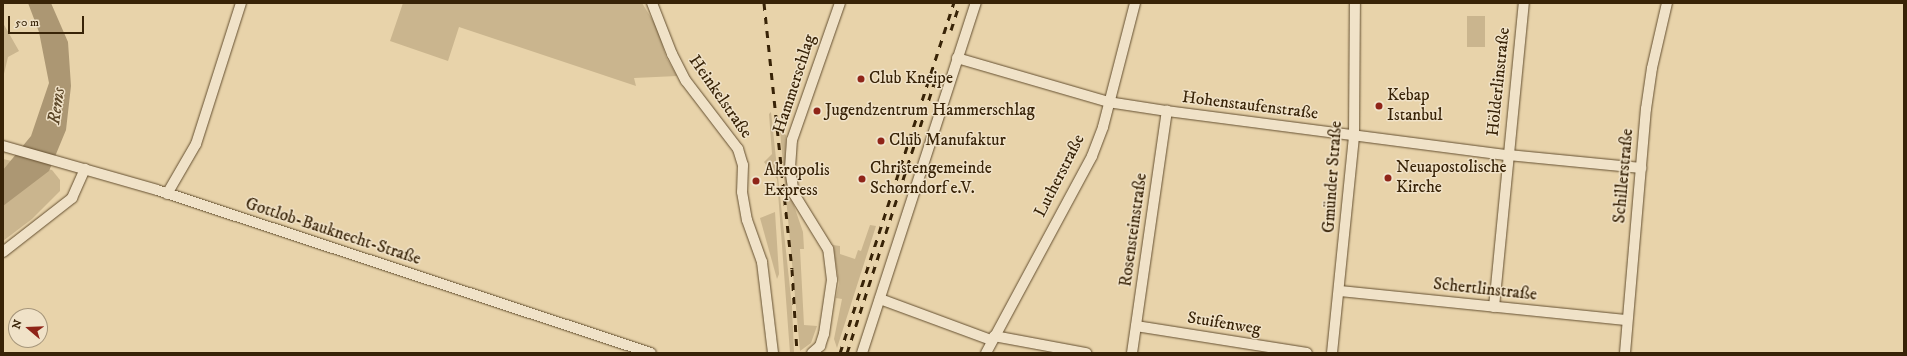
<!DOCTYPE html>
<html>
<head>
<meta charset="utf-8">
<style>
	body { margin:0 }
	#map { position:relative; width:1907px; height:356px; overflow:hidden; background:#e8d3aa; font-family:"IM FELL DW Pica",serif }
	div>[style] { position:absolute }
	.green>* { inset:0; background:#cab58e }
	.water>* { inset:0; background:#ac9773 }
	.roads { filter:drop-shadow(0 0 1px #644f30) drop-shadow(0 0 1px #644f30) }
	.minor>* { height:10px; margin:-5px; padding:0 5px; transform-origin:5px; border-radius:5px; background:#f0e2c8 }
	.rail>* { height:3px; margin-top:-1.5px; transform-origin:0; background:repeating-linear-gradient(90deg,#382307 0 7px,transparent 0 14px) }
	.dots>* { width:11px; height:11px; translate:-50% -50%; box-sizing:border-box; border:2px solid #f0e2c8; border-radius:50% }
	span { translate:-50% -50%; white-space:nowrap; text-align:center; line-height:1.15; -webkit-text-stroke:3px #f0e2c8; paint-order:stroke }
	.poi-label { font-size:17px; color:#382307 }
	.left { translate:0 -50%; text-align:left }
	.street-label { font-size:17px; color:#382307 }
	.water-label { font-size:18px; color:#5b4627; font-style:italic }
	.frame { position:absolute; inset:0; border:4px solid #382307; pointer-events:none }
	.north { position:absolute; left:8px; top:308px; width:40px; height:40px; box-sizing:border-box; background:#f0e2c8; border:1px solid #a6967b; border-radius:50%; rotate:289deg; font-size:11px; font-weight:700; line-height:16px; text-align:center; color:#382307 }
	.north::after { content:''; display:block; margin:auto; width:14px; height:18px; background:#8f2418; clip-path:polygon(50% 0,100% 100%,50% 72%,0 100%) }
	.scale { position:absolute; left:8px; top:16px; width:76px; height:18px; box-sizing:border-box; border:2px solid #382307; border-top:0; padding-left:5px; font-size:12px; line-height:14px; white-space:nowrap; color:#382307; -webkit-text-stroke:3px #f0e2c8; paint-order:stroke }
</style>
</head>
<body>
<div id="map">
	<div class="green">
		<i style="clip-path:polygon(403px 3px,642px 3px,658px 29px,666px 57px,677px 76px,634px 78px,636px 86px,459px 27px,448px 61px,390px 41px)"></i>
		<i style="clip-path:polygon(1467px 16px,1485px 16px,1485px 47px,1467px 47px)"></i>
		<i style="clip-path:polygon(3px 23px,19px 51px,8px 57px,3px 78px)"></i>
		<i style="clip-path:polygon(771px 112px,792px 307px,794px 352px,790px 353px,777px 179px,764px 162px,772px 154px,769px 114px)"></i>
		<i style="clip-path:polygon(780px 131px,786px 135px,785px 154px,790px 194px,803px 232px,804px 249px,800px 249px,804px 325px,817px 326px,811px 343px,800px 351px)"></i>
		<i style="clip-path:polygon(3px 159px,52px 170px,60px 180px,60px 191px,32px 219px,3px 241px)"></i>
		<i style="clip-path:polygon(775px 212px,779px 274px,777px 279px,760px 218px)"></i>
		<i style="clip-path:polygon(870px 225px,876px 226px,837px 348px,834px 339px,842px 299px,836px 298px,839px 283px,833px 245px,840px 246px,840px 254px,855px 259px,858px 250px,861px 251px)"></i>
	</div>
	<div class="water">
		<i style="clip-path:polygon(28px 3px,51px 3px,68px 42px,71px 86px,66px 130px,49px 171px,3px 206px,3px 170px,31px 136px,49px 83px,39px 32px)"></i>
	</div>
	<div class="roads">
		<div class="minor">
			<i style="left:652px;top:3px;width:55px;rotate:68.6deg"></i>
			<i style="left:672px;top:54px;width:30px;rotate:63deg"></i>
			<i style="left:686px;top:81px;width:86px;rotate:52.6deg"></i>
			<i style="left:738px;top:149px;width:17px;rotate:73deg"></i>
			<i style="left:743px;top:165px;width:27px;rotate:92deg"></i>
			<i style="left:742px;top:192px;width:28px;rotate:80deg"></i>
			<i style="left:747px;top:220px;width:45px;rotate:70.3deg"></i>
			<i style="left:762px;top:262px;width:92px;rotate:83.1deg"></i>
			<i style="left:957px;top:58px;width:157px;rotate:16.2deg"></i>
			<i style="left:1108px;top:102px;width:60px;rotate:8.7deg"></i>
			<i style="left:1167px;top:111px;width:344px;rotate:7.4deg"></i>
			<i style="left:1508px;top:155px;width:134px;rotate:5.6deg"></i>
			<i style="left:3px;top:146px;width:160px;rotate:15.9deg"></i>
			<i style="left:157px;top:190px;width:520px;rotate:18.26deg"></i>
			<i style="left:167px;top:194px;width:58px;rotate:-59.9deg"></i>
			<i style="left:196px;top:144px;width:148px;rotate:-72.3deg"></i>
			<i style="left:3px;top:252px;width:88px;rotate:-38deg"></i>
			<i style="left:72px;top:198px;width:32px;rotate:-66deg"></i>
			<i style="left:1340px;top:291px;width:287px;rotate:5.8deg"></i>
			<i style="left:880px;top:299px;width:118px;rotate:20.3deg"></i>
			<i style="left:1494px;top:307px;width:305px;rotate:-84.4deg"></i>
			<i style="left:1136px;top:326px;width:173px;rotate:9deg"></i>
			<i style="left:994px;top:336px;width:94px;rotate:10.5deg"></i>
			<i style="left:812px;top:353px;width:11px;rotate:-41deg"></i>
			<i style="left:820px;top:346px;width:13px;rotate:-72deg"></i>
			<i style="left:824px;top:334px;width:55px;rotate:-81.6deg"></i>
			<i style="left:832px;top:280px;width:31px;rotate:-97deg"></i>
			<i style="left:828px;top:249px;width:65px;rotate:-121.7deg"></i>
			<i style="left:794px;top:194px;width:26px;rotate:-99deg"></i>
			<i style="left:790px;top:168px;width:28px;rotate:-86deg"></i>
			<i style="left:792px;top:140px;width:145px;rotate:-70.7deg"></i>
			<i style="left:862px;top:353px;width:368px;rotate:-72deg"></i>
			<i style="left:986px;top:353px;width:224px;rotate:-61.7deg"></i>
			<i style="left:1092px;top:156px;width:31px;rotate:-69deg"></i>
			<i style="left:1103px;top:127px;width:128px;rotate:-75.5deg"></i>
			<i style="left:1132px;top:353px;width:245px;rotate:-81.8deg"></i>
			<i style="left:1332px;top:353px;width:219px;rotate:-84.2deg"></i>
			<i style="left:1354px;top:135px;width:132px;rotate:-89.6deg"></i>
			<i style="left:1625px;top:353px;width:245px;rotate:-85.1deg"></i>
			<i style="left:1646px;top:109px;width:41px;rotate:-81.7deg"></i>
			<i style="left:1652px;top:68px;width:67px;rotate:-77deg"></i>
		</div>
	</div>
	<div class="rail">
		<i style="left:764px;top:3px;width:267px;rotate:84deg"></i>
		<i style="left:792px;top:269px;width:84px;rotate:86.6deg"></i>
		<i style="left:951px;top:30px;width:28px;rotate:-72deg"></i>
		<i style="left:840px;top:353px;width:368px;rotate:-72deg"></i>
		<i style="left:847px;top:353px;width:286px;rotate:-72.1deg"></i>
	</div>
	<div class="dots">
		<i style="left:861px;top:79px;background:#8f2418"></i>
		<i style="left:1379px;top:106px;background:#8f2418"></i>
		<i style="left:817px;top:111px;background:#8f2418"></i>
		<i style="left:881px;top:141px;background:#8f2418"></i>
		<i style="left:1388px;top:178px;background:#8f2418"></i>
		<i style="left:862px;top:179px;background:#8f2418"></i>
		<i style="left:756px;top:181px;background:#8f2418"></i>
	</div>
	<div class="poi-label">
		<span class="left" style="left:869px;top:79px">Club Kneipe</span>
		<span class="left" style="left:1387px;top:106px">Kebap<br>Istanbul</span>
		<span class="left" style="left:825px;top:111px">Jugendzentrum Hammerschlag</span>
		<span class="left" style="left:889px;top:141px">Club Manufaktur</span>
		<span class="left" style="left:1396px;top:178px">Neuapostolische<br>Kirche</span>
		<span class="left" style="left:870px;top:179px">Christengemeinde<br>Schorndorf e.V.</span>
		<span class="left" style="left:764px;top:181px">Akropolis<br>Express</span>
	</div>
	<div class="street-label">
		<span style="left:1499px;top:82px;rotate:-84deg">Hölderlinstraße</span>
		<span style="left:795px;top:84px;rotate:-72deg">Hammerschlag</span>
		<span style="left:720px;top:97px;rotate:55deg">Heinkelstraße</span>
		<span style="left:1250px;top:106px;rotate:7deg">Hohenstaufenstraße</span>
		<span style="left:1060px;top:176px;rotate:-63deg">Lutherstraße</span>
		<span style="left:1624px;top:176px;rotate:-85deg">Schillerstraße</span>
		<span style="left:1333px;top:177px;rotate:-86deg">Gmünder Straße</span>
		<span style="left:1134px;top:230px;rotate:-82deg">Rosensteinstraße</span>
		<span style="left:333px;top:232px;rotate:18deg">Gottlob-Bauknecht-Straße</span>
		<span style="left:1485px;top:290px;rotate:6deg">Schertlinstraße</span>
		<span style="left:1224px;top:324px;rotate:9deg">Stuifenweg</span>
	</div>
	<div class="water-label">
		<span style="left:57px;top:106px;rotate:-82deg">Rems</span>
	</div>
	<div class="frame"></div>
	<div class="north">N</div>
	<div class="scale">50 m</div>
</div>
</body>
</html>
